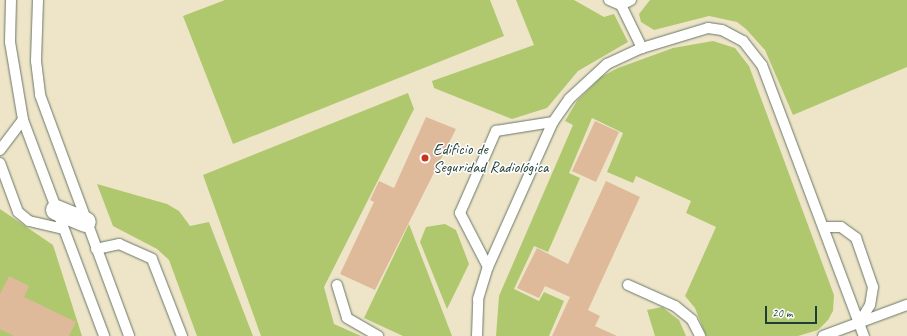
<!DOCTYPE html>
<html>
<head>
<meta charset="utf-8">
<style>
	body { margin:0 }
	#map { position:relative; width:907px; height:336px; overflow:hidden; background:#eee5c8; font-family:Caveat,sans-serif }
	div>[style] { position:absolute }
	.green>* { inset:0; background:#afc86e }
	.building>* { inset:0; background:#deba9a }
	.roads { filter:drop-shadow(0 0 1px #677868) drop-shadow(0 0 1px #677868) }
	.service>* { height:10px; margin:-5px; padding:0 5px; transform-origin:5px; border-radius:5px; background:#fff }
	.minor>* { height:20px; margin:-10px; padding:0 10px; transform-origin:10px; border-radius:10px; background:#fff }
	.dots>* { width:11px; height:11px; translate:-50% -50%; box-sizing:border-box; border:2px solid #fff; border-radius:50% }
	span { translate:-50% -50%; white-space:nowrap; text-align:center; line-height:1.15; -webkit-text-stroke:3px #fff; paint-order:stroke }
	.poi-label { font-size:16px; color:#1f3d34 }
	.left { translate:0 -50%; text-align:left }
	.scale { position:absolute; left:765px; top:306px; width:52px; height:18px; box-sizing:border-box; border:2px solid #1f3d34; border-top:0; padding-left:5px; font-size:12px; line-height:14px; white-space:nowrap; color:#1f3d34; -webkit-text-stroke:3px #fff; paint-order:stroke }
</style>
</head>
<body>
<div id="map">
	<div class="green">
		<i style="clip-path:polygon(225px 0,490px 0,504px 36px,233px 144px,183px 16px)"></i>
		<i style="clip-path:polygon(516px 0,574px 0,604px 17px,614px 14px,628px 42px,578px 71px,547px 108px,512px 119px,434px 88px,432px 81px,534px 45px)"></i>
		<i style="clip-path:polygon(650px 0,907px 0,907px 67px,793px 115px,765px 50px,746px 29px,737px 22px,709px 16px,654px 30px,641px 22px,639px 14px)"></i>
		<i style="clip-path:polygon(713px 41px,735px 48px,749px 66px,834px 295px,833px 311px,828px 320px,818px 330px,798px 336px,706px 336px,695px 308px,685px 296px,716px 227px,686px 213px,691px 201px,636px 176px,633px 183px,607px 172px,623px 133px,592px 118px,569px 173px,580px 178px,548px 252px,534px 246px,514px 289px,539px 301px,544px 292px,564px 301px,549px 336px,496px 336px,499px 296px,573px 125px,565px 121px,577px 101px,601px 77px,618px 68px,673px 48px)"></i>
		<i style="clip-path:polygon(408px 93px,414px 109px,324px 287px,334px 324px,361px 336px,261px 336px,203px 175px)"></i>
		<i style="clip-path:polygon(97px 184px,167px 204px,179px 211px,190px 226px,209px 222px,253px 336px,197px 336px,169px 260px,157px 249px,113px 226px)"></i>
		<i style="clip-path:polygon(0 209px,53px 245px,82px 336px,0 336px)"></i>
		<i style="clip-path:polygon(409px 224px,452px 336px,403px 336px,364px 318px)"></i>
		<i style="clip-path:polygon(445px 224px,456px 230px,469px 264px,447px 309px,420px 242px,426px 227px)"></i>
		<i style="clip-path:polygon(662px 307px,679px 320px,686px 336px,655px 336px,647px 310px)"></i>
	</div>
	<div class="building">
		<i style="clip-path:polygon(426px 117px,456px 129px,375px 290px,340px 274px,374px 202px,370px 200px,379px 181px,394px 188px)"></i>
		<i style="clip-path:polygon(595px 121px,619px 132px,596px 182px,572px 171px)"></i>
		<i style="clip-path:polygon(606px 181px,640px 197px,588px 310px,600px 316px,595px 326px,617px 336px,552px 336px,570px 297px,545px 286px,539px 298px,517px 288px,537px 248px,568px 264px)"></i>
		<i style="clip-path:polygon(9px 276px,29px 286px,24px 297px,76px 322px,69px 336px,14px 336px,0 329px,0 294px)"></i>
	</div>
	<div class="roads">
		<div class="service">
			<i style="left:11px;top:0;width:42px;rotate:91.4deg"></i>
			<i style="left:10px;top:42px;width:79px;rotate:80.5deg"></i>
			<i style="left:23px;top:120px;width:231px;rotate:69.4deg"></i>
			<i style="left:38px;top:0;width:61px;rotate:91.9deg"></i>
			<i style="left:36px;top:61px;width:34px;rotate:83deg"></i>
			<i style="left:40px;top:95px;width:257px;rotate:69.7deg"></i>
			<i style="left:609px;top:0;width:13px;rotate:23deg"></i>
			<i style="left:631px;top:0;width:11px;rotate:153deg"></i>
			<i style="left:621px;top:5px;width:48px;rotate:64deg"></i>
			<i style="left:0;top:150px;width:38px;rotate:-53deg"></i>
			<i style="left:0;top:163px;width:52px;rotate:69.8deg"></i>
			<i style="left:18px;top:212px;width:14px;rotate:39deg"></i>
			<i style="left:29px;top:221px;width:35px;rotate:13deg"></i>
			<i style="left:825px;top:227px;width:16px"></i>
			<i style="left:841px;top:227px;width:19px;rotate:36deg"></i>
			<i style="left:856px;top:238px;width:52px;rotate:70.9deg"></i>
			<i style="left:873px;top:287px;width:18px;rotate:99deg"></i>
			<i style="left:870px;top:305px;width:21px;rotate:121deg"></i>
			<i style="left:96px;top:249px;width:24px;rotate:-12deg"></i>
			<i style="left:119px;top:244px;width:36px;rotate:24deg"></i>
			<i style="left:152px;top:259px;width:83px;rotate:68.7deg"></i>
			<i style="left:488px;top:267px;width:61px;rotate:-117.4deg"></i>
			<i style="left:460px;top:213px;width:90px;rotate:-66.3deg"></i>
			<i style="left:496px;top:131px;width:58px;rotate:-9deg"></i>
			<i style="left:337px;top:285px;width:34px;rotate:73deg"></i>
			<i style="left:347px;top:318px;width:36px;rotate:30deg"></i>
			<i style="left:628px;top:285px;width:51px;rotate:24.1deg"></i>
			<i style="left:675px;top:306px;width:22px;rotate:39deg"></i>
			<i style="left:692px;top:320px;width:18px;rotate:63deg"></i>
			<i style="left:477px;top:336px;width:37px;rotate:-88deg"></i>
			<i style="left:478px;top:299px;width:34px;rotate:-73deg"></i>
			<i style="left:488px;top:267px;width:159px;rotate:-65.9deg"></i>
			<i style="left:553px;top:122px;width:28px;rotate:-55deg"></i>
			<i style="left:569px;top:99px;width:52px;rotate:-42.6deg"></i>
			<i style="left:607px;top:64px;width:38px;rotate:-25deg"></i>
			<i style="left:642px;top:48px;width:69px;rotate:-16.9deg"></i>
			<i style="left:708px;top:28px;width:14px;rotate:8deg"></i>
			<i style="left:722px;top:30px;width:24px;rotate:28deg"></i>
			<i style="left:743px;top:41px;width:31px;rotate:52deg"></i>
			<i style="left:762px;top:65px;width:290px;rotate:69.4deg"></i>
			<i style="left:823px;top:336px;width:90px;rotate:-20.3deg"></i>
		</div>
		<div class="minor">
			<i style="left:56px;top:210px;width:32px;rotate:22deg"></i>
		</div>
	</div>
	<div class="dots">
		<i style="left:425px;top:158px;background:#c8321e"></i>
	</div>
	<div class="poi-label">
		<span class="left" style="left:433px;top:158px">Edificio de<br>Seguridad Radiológica</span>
	</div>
	<div class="scale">20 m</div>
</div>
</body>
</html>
